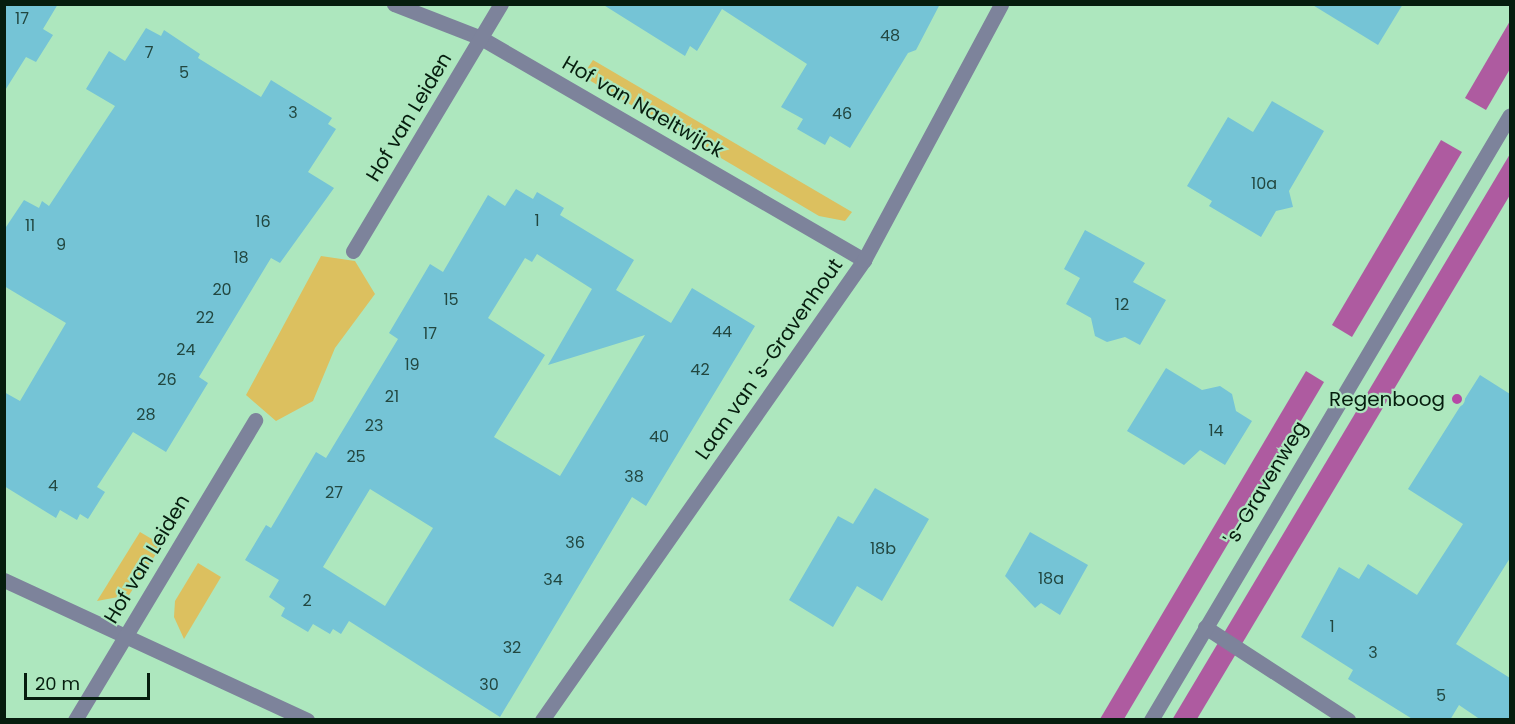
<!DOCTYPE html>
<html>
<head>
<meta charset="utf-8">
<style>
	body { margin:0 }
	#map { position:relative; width:1515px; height:724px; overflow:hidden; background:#ade7be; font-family:Poppins,sans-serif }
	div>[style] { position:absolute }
	.green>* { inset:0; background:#dcc05f }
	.water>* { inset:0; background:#ae5ba0 }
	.building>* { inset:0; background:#75c4d6 }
	.minor>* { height:15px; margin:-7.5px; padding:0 7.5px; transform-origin:7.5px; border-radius:7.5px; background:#7d839b }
	.dots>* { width:16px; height:16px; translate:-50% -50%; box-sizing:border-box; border:3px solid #ade7be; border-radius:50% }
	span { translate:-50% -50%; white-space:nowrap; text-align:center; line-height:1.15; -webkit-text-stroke:4.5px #ade7be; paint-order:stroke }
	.number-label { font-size:16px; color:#224740 }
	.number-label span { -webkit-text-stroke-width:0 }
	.street-label { font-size:20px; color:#061d0e }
	.poi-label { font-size:20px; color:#061d0e }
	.right { translate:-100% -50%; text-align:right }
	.frame { position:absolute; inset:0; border:6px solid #061d0e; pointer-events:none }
	.scale { position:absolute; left:24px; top:673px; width:126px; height:27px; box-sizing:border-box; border:3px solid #061d0e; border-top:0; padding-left:8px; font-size:18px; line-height:21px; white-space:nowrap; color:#061d0e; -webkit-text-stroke:4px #ade7be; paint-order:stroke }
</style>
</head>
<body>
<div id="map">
	<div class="green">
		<i style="clip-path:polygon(593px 60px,852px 212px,845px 221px,819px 216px,589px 80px,587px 69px)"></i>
		<i style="clip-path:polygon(321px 256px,355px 261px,375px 294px,335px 348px,313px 401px,276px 421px,246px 395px)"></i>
		<i style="clip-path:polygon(140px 532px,162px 545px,129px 595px,97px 601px)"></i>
		<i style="clip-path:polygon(198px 563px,221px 577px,184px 639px,174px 617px,175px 601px)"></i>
	</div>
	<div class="water">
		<i style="clip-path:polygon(1510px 21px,1510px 69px,1486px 110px,1465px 98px)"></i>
		<i style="clip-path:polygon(1441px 140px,1462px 152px,1352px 337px,1332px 325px)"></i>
		<i style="clip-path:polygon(1510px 154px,1510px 195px,1197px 719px,1172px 720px)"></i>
		<i style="clip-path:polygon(1306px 371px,1324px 382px,1124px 719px,1100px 719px)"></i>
	</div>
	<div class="building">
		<i style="clip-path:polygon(4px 4px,58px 4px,43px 29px,53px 35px,36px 62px,26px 57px,4px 92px)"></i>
		<i style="clip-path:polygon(602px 4px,940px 4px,916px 50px,908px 53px,850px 148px,830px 136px,825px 145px,797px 129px,803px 119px,781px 107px,807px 64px,722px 9px,697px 51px,690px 46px,685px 56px)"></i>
		<i style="clip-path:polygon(1311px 4px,1403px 4px,1378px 45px)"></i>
		<i style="clip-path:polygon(146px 28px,161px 36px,164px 30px,200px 54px,198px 58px,261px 97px,271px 80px,332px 118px,328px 124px,336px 129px,308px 172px,334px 188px,280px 263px,271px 258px,199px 377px,208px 383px,166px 452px,133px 432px,97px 487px,105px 492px,88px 519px,80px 514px,77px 520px,60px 510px,56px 518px,4px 486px,4px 392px,20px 401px,66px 323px,4px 286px,4px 230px,24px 200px,39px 208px,42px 201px,49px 206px,115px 106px,86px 89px,109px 51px,125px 61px)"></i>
		<i style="clip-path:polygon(1272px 101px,1324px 131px,1289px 191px,1293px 207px,1276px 211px,1261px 237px,1209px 206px,1212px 201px,1187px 186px,1228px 117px,1253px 132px)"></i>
		<i style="clip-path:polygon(evenodd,516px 189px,533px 199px,537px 192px,564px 208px,560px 215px,634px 260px,616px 290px,671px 323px,692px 288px,755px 326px,646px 506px,632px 497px,500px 717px,349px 621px,341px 634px,333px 629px,330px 634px,313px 624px,308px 632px,281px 616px,285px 608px,269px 597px,279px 580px,245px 560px,266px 525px,271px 528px,316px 452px,326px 458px,398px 339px,389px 333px,430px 264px,443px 272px,488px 195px,505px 206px,516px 189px,537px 254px,592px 289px,548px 365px,645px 335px,560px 476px,494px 437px,545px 355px,488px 318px,525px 258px,532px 262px,537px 254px,516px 189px,370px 489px,433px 528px,385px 606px,323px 567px,370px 489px)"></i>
		<i style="clip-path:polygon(1085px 230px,1145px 263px,1133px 282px,1166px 300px,1140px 345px,1125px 337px,1107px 342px,1095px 336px,1091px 318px,1066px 304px,1080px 278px,1064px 269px)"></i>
		<i style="clip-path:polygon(1166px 368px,1202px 390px,1220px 386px,1232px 394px,1236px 411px,1252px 421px,1225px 465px,1200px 450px,1184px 465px,1127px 431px)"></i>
		<i style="clip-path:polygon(1480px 375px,1510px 394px,1510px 558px,1456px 644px,1510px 678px,1510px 720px,1481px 720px,1459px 705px,1450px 720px,1414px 720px,1348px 679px,1353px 670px,1301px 637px,1339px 567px,1359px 579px,1368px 564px,1417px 595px,1463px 524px,1408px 489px)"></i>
		<i style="clip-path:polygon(875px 488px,929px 519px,882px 601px,857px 586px,833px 627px,789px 600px,838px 516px,853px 524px)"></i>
		<i style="clip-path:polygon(1030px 532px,1088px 565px,1060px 615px,1041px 603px,1035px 608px,1005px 576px)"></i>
	</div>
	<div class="minor">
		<i style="left:394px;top:4px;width:93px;rotate:21.3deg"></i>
		<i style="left:481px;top:38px;width:443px;rotate:30.1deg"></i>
		<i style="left:353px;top:251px;width:288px;rotate:-59.1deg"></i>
		<i style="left:4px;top:580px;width:334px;rotate:24.8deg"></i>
		<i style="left:1205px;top:627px;width:171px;rotate:33deg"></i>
		<i style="left:75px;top:720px;width:350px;rotate:-59deg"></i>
		<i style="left:542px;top:720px;width:562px;rotate:-55.01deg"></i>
		<i style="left:864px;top:260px;width:290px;rotate:-61.8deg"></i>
		<i style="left:1151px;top:720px;width:703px;rotate:-59.32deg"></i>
	</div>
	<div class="dots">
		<i style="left:1457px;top:399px;background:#b648a6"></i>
	</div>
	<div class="number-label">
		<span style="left:22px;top:19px">17</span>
		<span style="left:890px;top:36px">48</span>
		<span style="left:149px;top:53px">7</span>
		<span style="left:184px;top:73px">5</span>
		<span style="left:293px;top:113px">3</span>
		<span style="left:842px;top:114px">46</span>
		<span style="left:1264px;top:184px">10a</span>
		<span style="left:537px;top:221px">1</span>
		<span style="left:263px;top:222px">16</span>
		<span style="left:30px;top:226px">11</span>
		<span style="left:61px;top:245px">9</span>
		<span style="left:241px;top:258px">18</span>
		<span style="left:222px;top:290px">20</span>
		<span style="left:451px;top:300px">15</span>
		<span style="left:1122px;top:305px">12</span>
		<span style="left:205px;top:318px">22</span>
		<span style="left:722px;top:332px">44</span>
		<span style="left:430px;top:334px">17</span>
		<span style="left:186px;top:350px">24</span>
		<span style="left:412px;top:365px">19</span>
		<span style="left:700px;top:370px">42</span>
		<span style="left:167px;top:380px">26</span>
		<span style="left:392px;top:397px">21</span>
		<span style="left:146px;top:415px">28</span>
		<span style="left:374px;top:426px">23</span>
		<span style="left:1216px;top:431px">14</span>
		<span style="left:659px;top:437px">40</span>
		<span style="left:356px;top:457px">25</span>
		<span style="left:634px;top:477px">38</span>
		<span style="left:53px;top:486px">4</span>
		<span style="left:334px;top:493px">27</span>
		<span style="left:575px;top:543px">36</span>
		<span style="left:883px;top:549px">18b</span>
		<span style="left:1051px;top:579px">18a</span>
		<span style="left:553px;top:580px">34</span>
		<span style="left:307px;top:601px">2</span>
		<span style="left:1332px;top:627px">1</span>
		<span style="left:512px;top:648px">32</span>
		<span style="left:1373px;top:653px">3</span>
		<span style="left:489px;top:685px">30</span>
		<span style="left:1441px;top:696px">5</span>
	</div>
	<div class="street-label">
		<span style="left:643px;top:107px;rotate:30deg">Hof van Naeltwijck</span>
		<span style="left:409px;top:117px;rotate:-59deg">Hof van Leiden</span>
		<span style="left:769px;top:359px;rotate:-55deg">Laan van 's-Gravenhout</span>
		<span style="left:1266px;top:483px;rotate:-59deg">'s-Gravenweg</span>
		<span style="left:147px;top:559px;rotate:-59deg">Hof van Leiden</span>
	</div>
	<div class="poi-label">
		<span class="right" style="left:1445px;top:399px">Regenboog</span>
	</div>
	<div class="frame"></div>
	<div class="scale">20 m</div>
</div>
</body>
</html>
